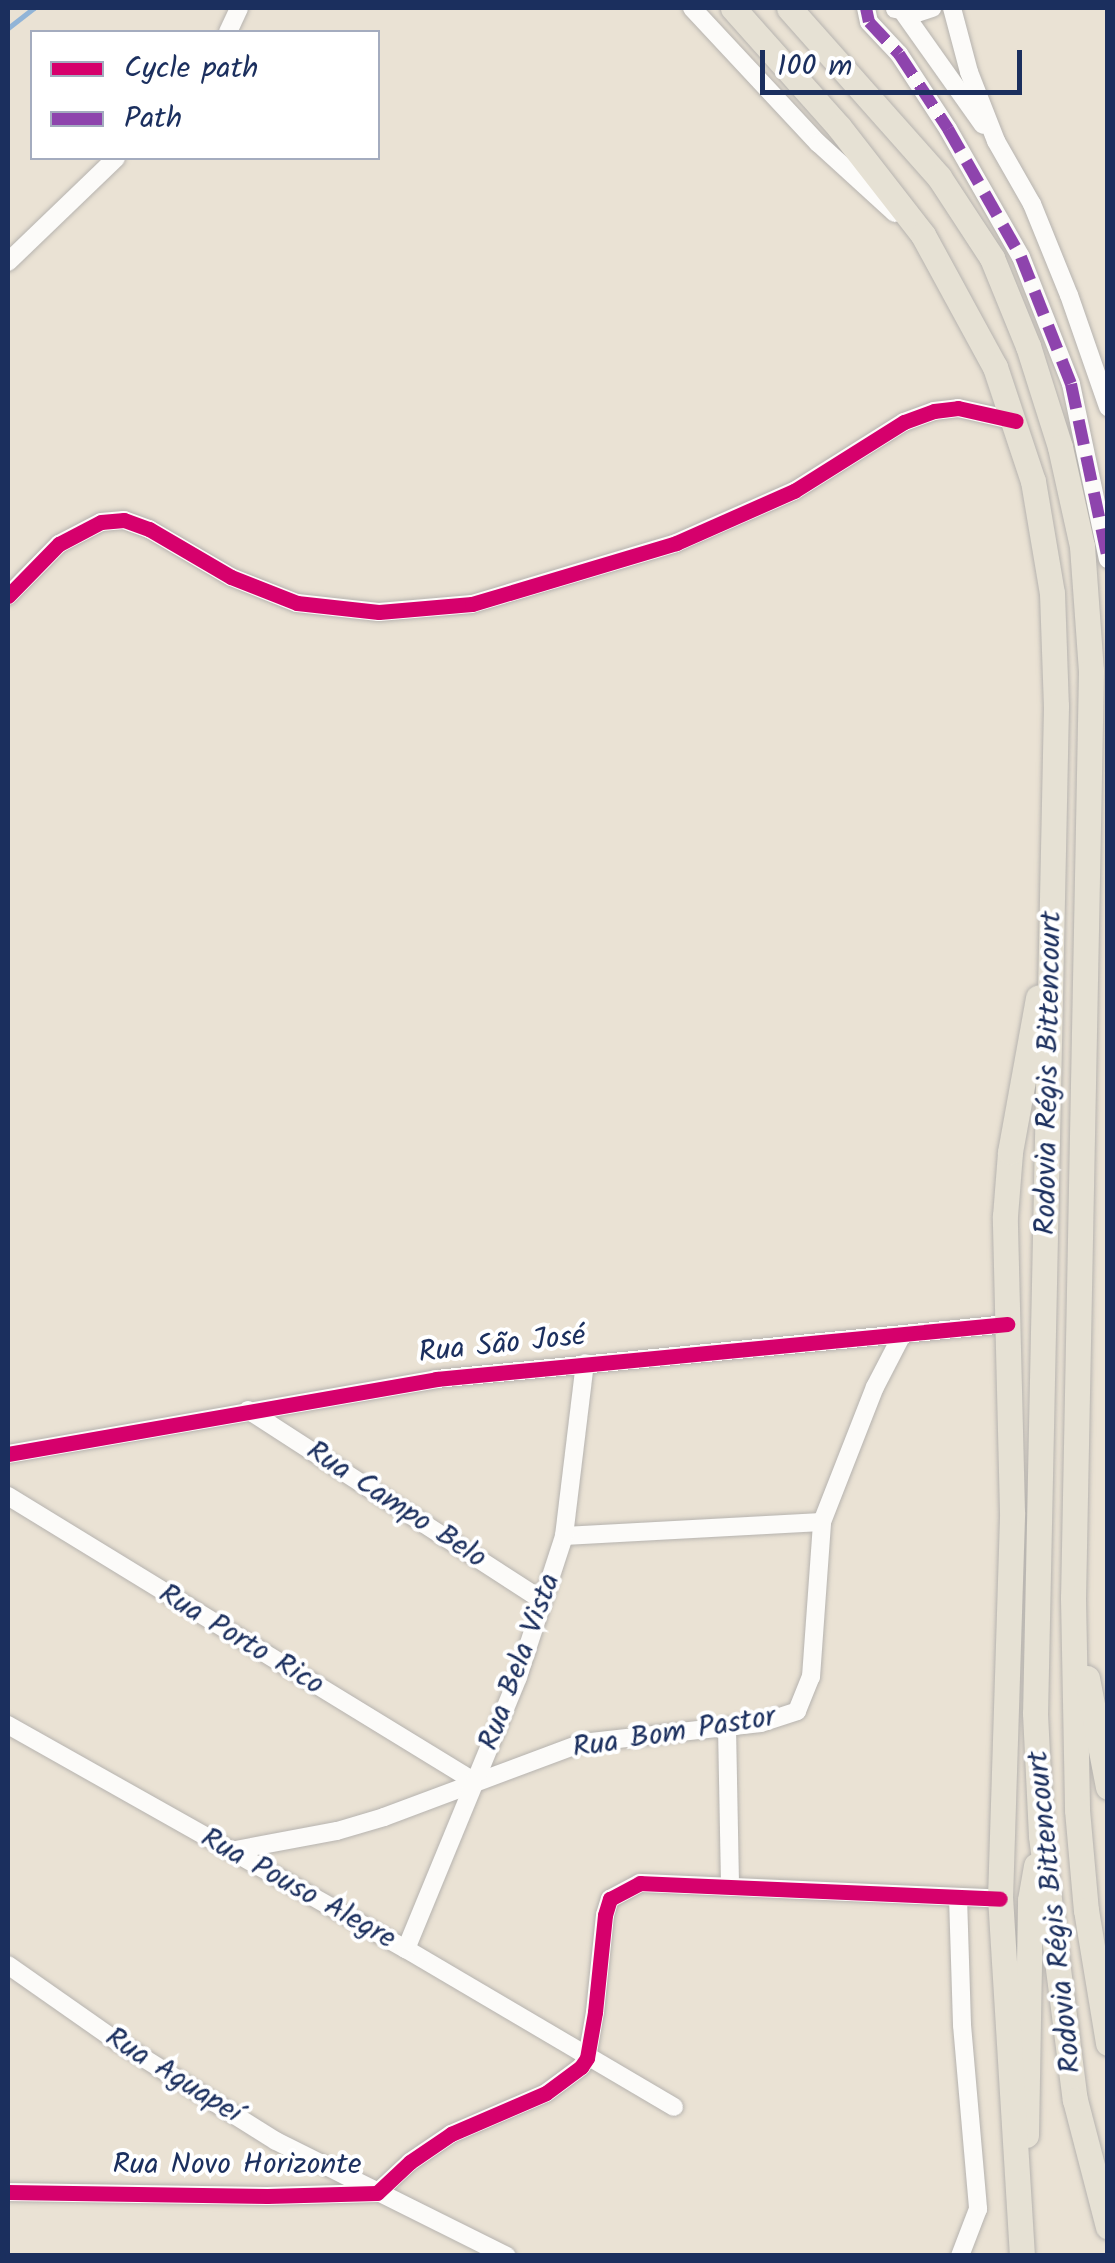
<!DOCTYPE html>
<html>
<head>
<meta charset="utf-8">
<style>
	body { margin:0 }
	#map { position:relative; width:1115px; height:2263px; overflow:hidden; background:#eae2d4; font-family:Kalam,sans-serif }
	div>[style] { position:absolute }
	.stream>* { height:5px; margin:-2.5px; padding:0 2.5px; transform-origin:2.5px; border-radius:2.5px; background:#91b4d7 }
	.roads { filter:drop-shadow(0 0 2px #b6b3af) drop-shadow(0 0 2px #b6b3af) }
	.minor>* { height:18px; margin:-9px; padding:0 9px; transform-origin:9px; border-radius:9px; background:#fcfbf9 }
	.highway>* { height:25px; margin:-12.5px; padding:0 12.5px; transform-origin:12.5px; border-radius:12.5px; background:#e6e1d4 }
	.quiet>* { height:12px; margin-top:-6px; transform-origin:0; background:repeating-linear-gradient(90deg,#8e44ad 0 25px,transparent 0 37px) }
	.cycleway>* { height:15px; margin:-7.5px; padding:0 7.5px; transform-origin:7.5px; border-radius:7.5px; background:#d6006c }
	span { translate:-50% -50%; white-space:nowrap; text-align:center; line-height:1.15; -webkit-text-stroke:8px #fff; paint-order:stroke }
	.street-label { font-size:30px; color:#1b2f5e }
	.frame { position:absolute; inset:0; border:10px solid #1b2f5e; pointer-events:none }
	.legend { position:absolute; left:30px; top:30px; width:350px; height:130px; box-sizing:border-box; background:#fff; border:2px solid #a4acbf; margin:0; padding:12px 18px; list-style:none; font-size:30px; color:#1b2f5e }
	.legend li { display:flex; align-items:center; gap:20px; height:50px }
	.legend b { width:50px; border:2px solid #a4acbf }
	.scale { position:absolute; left:760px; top:50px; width:262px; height:45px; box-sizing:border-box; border:5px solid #1b2f5e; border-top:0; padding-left:12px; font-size:30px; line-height:35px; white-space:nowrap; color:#1b2f5e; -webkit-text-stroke:8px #fff; paint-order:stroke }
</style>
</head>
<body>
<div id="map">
	<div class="stream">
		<i style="left:8px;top:28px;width:33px;rotate:-38deg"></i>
	</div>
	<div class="roads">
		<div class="minor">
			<i style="left:692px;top:8px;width:185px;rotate:47deg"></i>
			<i style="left:818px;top:143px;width:104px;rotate:42.3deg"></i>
			<i style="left:866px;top:8px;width:14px;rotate:78deg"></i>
			<i style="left:869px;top:22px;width:44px;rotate:46.8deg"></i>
			<i style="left:899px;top:54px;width:90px;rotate:56.8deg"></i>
			<i style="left:948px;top:129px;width:147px;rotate:60.3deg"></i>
			<i style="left:1021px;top:257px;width:136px;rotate:68.5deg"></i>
			<i style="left:1071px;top:384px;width:179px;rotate:78.1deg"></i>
			<i style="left:952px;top:8px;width:66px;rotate:75.1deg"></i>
			<i style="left:969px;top:72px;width:74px;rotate:68.6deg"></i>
			<i style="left:996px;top:141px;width:73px;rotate:60.3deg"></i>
			<i style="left:1032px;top:204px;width:98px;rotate:67.9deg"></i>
			<i style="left:1069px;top:295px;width:119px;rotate:70.8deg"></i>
			<i style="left:895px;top:9px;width:22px;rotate:10deg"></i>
			<i style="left:917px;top:13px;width:16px;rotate:-18deg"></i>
			<i style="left:903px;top:12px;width:138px;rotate:54.7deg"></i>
			<i style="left:228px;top:32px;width:26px;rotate:-65deg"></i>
			<i style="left:8px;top:262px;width:150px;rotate:-43.9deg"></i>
			<i style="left:8px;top:596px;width:73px;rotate:-45.6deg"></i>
			<i style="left:59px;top:544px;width:47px;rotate:-27.6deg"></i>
			<i style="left:101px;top:522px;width:23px;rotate:-5deg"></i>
			<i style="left:124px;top:520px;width:27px;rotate:20deg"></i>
			<i style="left:149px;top:529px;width:95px;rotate:30.3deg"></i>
			<i style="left:231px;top:577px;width:71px;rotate:21.5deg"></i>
			<i style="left:297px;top:603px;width:82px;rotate:6.3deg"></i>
			<i style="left:379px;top:612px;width:93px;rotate:-4.9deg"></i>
			<i style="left:472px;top:604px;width:213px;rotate:-16.6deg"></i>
			<i style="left:676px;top:543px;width:129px;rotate:-23.8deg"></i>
			<i style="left:794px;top:491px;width:130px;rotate:-32.1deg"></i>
			<i style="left:904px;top:422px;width:32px;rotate:-20deg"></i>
			<i style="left:934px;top:411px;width:24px;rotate:-7deg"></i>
			<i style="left:958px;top:408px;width:59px;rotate:12.6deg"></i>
			<i style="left:248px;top:1410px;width:351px;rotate:32.9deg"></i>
			<i style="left:8px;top:1454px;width:435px;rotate:-9.9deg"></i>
			<i style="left:436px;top:1379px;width:574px;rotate:-5.5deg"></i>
			<i style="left:8px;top:1496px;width:548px;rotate:31.48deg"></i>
			<i style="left:564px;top:1536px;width:258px;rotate:-3.1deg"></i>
			<i style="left:8px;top:1725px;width:457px;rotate:29.4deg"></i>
			<i style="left:406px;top:1949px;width:311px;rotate:30.5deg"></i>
			<i style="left:727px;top:1727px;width:159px;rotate:88.9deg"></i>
			<i style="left:230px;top:1851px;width:109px;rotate:-10.6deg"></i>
			<i style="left:337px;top:1831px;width:49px;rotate:-16.6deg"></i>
			<i style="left:384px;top:1817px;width:211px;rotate:-20.5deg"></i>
			<i style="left:582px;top:1743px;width:180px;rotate:-6.4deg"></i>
			<i style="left:761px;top:1723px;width:38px;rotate:-18deg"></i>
			<i style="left:797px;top:1711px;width:37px;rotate:-68deg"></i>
			<i style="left:811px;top:1677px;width:155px;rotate:-85.9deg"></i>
			<i style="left:822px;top:1522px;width:145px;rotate:-68.6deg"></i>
			<i style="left:875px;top:1387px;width:59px;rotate:-62.6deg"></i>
			<i style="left:958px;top:1897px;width:128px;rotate:88.2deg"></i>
			<i style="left:962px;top:2025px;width:185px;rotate:85deg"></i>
			<i style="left:978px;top:2209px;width:50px;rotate:111deg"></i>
			<i style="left:406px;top:1949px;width:294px;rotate:-67.6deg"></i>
			<i style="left:518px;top:1677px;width:148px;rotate:-71.9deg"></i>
			<i style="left:564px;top:1536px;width:174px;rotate:-83.1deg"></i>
			<i style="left:8px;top:1965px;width:134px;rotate:35deg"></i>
			<i style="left:118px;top:2042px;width:186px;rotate:32.1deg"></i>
			<i style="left:276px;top:2141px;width:258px;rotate:26.5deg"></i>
			<i style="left:8px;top:2192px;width:259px;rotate:0.9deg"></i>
			<i style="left:267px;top:2196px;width:110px;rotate:-1.6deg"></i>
			<i style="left:377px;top:2193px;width:45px;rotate:-43.2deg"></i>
			<i style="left:410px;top:2162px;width:50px;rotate:-34.3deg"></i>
			<i style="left:451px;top:2134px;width:103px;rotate:-23.3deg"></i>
			<i style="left:546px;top:2093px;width:44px;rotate:-36.6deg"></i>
			<i style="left:581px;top:2067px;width:11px;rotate:-56deg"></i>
			<i style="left:587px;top:2058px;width:47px;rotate:-80.1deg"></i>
			<i style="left:595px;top:2012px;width:98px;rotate:-84.1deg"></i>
			<i style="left:605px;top:1915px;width:17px;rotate:-73deg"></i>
			<i style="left:610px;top:1899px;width:34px;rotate:-28deg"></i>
			<i style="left:640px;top:1883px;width:360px;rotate:2.5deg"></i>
		</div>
		<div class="highway">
			<i style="left:733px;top:8px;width:159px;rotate:48.3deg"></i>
			<i style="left:839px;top:127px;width:137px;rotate:52.1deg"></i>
			<i style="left:923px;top:235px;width:150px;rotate:61.4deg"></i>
			<i style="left:995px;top:367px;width:120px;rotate:71.6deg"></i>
			<i style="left:1033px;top:481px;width:114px;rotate:80.4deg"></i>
			<i style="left:1052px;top:593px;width:113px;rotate:88deg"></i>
			<i style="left:1056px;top:706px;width:1007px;rotate:91.19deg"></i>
			<i style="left:1035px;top:1713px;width:123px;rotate:87.2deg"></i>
			<i style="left:1041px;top:1836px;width:266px;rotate:82.7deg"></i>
			<i style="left:1075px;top:2100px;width:131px;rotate:75.4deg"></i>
			<i style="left:789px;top:8px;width:226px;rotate:48.4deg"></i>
			<i style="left:939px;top:177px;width:97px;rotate:56.8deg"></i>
			<i style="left:992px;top:258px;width:95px;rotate:67.8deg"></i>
			<i style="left:1028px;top:346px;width:106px;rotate:72.4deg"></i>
			<i style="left:1060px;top:447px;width:101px;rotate:77.5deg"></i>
			<i style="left:1082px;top:546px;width:125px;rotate:85.9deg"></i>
			<i style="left:1091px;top:671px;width:927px;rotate:91.11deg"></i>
			<i style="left:1073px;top:1598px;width:212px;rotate:88.9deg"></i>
			<i style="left:1077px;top:1810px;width:100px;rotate:84.9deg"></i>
			<i style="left:1086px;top:1910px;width:135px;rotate:80.6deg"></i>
			<i style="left:1087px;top:1678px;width:111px;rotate:79.1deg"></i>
			<i style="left:1026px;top:2135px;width:235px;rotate:-89deg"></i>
			<i style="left:1030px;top:1900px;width:35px;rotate:-80deg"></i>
			<i style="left:1022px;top:2256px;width:358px;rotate:-93.5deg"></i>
			<i style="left:1000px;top:1899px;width:387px;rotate:-88.2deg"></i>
			<i style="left:1012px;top:1512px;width:296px;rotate:-91.4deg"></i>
			<i style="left:1005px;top:1216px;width:64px;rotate:-85.5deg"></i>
			<i style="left:1010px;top:1152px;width:157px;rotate:-79.7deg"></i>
		</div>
	</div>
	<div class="quiet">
		<i style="left:866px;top:8px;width:14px;rotate:78deg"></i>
		<i style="left:869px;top:22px;width:44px;rotate:46.8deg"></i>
		<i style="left:899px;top:54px;width:90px;rotate:56.8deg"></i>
		<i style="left:948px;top:129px;width:147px;rotate:60.3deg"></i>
		<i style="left:1021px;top:257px;width:136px;rotate:68.5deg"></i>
		<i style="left:1071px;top:384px;width:179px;rotate:78.1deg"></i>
	</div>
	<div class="cycleway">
		<i style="left:8px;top:596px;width:73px;rotate:-45.6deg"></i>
		<i style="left:59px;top:544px;width:47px;rotate:-27.6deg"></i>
		<i style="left:101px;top:522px;width:23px;rotate:-5deg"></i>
		<i style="left:124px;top:520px;width:27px;rotate:20deg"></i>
		<i style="left:149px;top:529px;width:95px;rotate:30.3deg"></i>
		<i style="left:231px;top:577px;width:71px;rotate:21.5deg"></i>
		<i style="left:297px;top:603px;width:82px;rotate:6.3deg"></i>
		<i style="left:379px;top:612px;width:93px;rotate:-4.9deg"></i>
		<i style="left:472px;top:604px;width:213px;rotate:-16.6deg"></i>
		<i style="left:676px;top:543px;width:129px;rotate:-23.8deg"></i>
		<i style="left:794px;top:491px;width:130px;rotate:-32.1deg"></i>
		<i style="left:904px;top:422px;width:32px;rotate:-20deg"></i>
		<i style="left:934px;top:411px;width:24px;rotate:-7deg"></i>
		<i style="left:958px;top:408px;width:59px;rotate:12.6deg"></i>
		<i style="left:8px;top:1454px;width:435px;rotate:-9.9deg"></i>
		<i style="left:436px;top:1379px;width:574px;rotate:-5.5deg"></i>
		<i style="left:8px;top:2192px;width:259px;rotate:0.9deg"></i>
		<i style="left:267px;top:2196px;width:110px;rotate:-1.6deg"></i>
		<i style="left:377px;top:2193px;width:45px;rotate:-43.2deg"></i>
		<i style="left:410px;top:2162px;width:50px;rotate:-34.3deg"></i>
		<i style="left:451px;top:2134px;width:103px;rotate:-23.3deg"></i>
		<i style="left:546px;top:2093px;width:44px;rotate:-36.6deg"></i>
		<i style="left:581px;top:2067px;width:11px;rotate:-56deg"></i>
		<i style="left:587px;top:2058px;width:47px;rotate:-80.1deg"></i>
		<i style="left:595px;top:2012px;width:98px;rotate:-84.1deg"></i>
		<i style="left:605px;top:1915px;width:17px;rotate:-73deg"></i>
		<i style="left:610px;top:1899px;width:34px;rotate:-28deg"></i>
		<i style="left:640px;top:1883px;width:360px;rotate:2.5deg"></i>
	</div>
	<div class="street-label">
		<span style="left:1049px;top:1073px;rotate:-89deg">Rodovia Régis Bittencourt</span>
		<span style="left:502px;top:1345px;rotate:-6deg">Rua São José</span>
		<span style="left:396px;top:1505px;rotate:33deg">Rua Campo Belo</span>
		<span style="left:241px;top:1640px;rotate:31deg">Rua Porto Rico</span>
		<span style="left:520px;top:1662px;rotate:-70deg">Rua Bela Vista</span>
		<span style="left:674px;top:1733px;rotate:-9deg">Rua Bom Pastor</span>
		<span style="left:298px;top:1889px;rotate:29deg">Rua Pouso Alegre</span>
		<span style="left:1055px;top:1912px;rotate:-96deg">Rodovia Régis Bittencourt</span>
		<span style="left:173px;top:2076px;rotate:32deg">Rua Aguapeí</span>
		<span style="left:237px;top:2165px">Rua Novo Horizonte</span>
	</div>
	<div class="frame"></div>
	<ul class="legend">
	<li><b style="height:12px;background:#d6006c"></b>Cycle path</li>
	<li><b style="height:12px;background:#8e44ad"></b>Path</li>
	</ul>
	<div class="scale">100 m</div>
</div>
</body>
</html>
